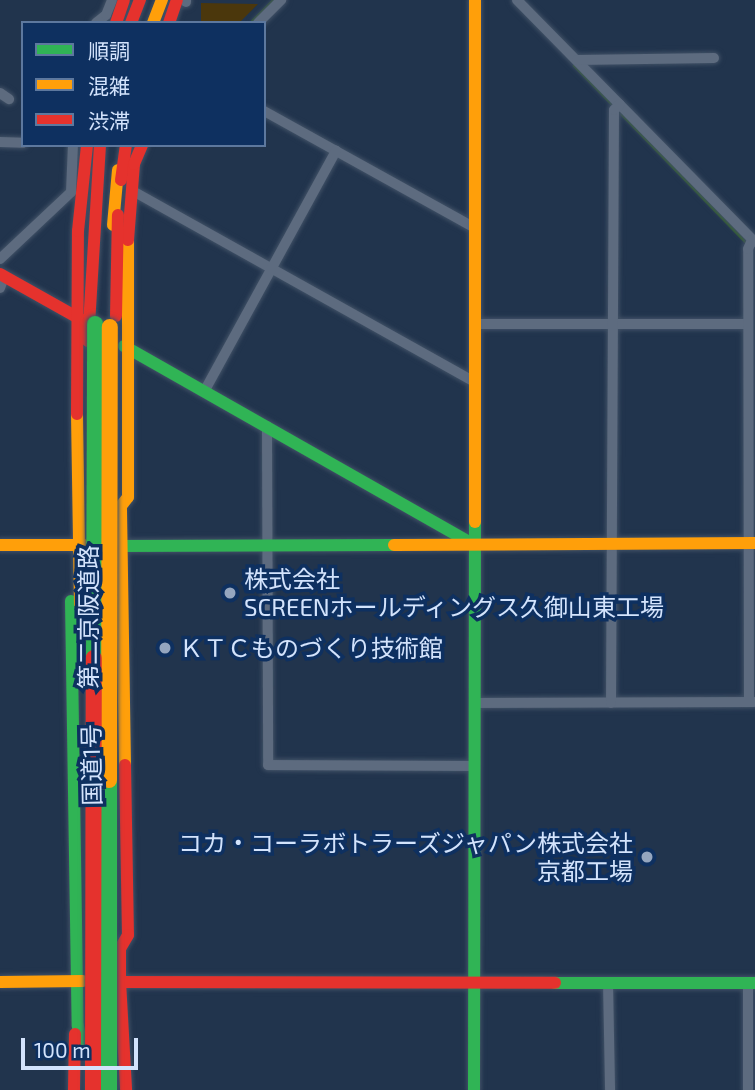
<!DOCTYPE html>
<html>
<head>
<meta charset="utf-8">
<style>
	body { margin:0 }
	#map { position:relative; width:755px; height:1090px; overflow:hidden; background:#21344d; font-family:"Exo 2","Noto Sans JP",sans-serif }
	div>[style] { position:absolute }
	.green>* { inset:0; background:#4b370c }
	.stream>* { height:2.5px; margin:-1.25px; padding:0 1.25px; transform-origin:1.25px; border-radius:1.25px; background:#316322 }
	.roads { filter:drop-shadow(0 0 2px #415166) drop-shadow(0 0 2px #415166) }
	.street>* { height:10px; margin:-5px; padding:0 5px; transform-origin:5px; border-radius:5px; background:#5d6b7f }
	.fast>* { height:12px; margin:-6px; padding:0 6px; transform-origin:6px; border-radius:6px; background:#30b455 }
	.slow>* { height:12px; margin:-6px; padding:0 6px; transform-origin:6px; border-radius:6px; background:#ff9f0a }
	.jam>* { height:12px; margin:-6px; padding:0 6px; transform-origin:6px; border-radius:6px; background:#e5322d }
	.bridges { filter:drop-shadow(0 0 2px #415166) drop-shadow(0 0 2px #415166) }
	.fast-bridge>* { height:16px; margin:-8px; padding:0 8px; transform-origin:8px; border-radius:8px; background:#30b455 }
	.slow-bridge>* { height:16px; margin:-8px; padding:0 8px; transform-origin:8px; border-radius:8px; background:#ff9f0a }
	.jam-bridge>* { height:16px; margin:-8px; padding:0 8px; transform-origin:8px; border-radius:8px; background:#e5322d }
	.dots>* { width:19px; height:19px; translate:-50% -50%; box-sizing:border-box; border:4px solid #0e3060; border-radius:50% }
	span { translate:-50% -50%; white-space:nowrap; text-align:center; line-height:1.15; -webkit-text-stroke:7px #0e3060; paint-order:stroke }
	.poi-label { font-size:24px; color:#d3e3fc }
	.left { translate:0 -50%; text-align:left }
	.right { translate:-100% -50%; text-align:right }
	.street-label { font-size:24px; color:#d3e3fc }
	.legend { position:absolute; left:21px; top:21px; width:245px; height:126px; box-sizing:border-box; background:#0e3060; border:2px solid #5d789e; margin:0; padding:9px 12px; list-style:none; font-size:21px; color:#d3e3fc }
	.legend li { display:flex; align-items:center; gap:14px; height:35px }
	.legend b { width:35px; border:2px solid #5d789e }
	.scale { position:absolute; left:21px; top:1038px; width:117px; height:32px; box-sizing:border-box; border:4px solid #d3e3fc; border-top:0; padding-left:9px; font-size:21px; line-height:24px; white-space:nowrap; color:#d3e3fc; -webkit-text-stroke:5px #0e3060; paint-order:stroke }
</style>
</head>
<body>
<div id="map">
	<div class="green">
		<i style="clip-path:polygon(201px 3px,258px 4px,239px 23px,201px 23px)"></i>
	</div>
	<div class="stream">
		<i style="left:250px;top:23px;width:33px;rotate:-45deg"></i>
		<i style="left:574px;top:65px;width:57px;rotate:45.7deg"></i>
		<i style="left:618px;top:110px;width:187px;rotate:45.9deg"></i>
	</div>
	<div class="roads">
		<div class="street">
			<i style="left:517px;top:0;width:339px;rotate:45.5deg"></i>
			<i style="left:186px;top:2px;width:2px;rotate:-90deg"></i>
			<i style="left:96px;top:23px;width:13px;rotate:-39deg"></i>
			<i style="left:106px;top:15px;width:16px;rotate:-68deg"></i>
			<i style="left:258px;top:23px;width:33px;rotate:-45deg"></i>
			<i style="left:577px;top:60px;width:137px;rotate:-0.8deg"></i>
			<i style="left:0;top:93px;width:11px;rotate:34deg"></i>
			<i style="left:264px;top:111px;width:241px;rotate:29deg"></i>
			<i style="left:0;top:142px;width:23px;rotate:2deg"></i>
			<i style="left:131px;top:190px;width:394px;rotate:29.2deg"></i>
			<i style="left:0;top:259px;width:98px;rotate:-43.3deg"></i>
			<i style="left:71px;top:192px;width:47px;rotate:-87.6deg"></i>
			<i style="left:0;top:288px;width:12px;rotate:-70deg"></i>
			<i style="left:475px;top:324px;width:273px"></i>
			<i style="left:205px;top:390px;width:273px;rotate:-61.3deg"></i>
			<i style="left:267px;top:426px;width:339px;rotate:89.8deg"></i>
			<i style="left:268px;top:765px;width:206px;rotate:0.3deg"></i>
			<i style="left:749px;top:702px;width:453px;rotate:-90.1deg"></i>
			<i style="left:748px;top:249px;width:10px;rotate:-66deg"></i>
			<i style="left:474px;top:703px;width:280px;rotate:-0.2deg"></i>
			<i style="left:611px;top:703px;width:593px;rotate:-89.71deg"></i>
			<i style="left:614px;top:110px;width:8px;rotate:-45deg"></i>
			<i style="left:608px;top:982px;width:108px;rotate:88.9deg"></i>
			<i style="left:748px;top:1090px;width:107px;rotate:-90deg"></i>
		</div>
		<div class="fast">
			<i style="left:124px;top:346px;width:401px;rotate:29.6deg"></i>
			<i style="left:116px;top:546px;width:278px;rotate:-0.2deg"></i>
			<i style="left:71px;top:601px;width:425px;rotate:89.1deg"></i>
			<i style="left:78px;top:1026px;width:23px;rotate:80deg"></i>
			<i style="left:82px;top:1049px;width:9px;rotate:32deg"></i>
			<i style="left:555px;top:983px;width:200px"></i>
			<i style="left:474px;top:1090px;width:568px;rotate:-89.9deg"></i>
		</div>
		<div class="slow">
			<i style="left:153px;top:23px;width:25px;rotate:-69deg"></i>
			<i style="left:113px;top:225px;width:55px;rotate:-84.8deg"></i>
			<i style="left:77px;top:414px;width:189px;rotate:89.1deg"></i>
			<i style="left:80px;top:603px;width:30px;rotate:73deg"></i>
			<i style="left:475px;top:522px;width:522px;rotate:-90deg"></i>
			<i style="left:0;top:545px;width:84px"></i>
			<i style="left:394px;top:545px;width:361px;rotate:-0.3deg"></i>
			<i style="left:125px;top:765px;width:259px;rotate:-90.9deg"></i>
			<i style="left:121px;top:506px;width:11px;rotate:-52deg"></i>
			<i style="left:128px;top:497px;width:257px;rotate:-90deg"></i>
			<i style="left:0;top:982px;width:83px;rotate:-0.7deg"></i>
		</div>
		<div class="jam">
			<i style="left:116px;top:23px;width:24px;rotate:-71deg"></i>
			<i style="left:131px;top:23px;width:25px;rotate:-69deg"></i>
			<i style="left:169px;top:23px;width:24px;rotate:-71deg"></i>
			<i style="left:121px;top:180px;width:35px;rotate:-82deg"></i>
			<i style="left:128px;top:240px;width:76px;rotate:-85.5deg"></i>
			<i style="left:134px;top:164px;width:21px;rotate:-67deg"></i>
			<i style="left:0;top:274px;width:94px;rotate:29.3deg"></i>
			<i style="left:116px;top:316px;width:101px;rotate:-88.9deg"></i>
			<i style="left:88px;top:341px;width:196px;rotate:-86.5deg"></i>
			<i style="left:77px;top:414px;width:183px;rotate:-89.7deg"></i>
			<i style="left:78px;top:231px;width:86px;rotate:-84deg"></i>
			<i style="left:125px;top:765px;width:170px;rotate:89deg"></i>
			<i style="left:128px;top:935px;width:16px;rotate:120deg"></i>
			<i style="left:120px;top:949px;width:32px;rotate:90deg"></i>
			<i style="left:120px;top:981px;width:109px;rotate:86.8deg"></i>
			<i style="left:115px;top:982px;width:440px;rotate:0.1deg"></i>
			<i style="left:74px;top:1090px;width:56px;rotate:-89deg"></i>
		</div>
	</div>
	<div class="bridges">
		<div class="fast-bridge">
			<i style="left:94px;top:658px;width:334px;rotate:-89.8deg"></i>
			<i style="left:109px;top:1090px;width:310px;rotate:-90deg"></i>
		</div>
		<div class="slow-bridge">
			<i style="left:109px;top:780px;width:453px;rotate:-89.9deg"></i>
		</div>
		<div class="jam-bridge">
			<i style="left:93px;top:1090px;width:432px;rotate:-89.9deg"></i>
		</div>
	</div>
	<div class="dots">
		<i style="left:230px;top:593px;background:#95a6bf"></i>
		<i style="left:165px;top:648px;background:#95a6bf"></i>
		<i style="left:647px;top:857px;background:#95a6bf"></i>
	</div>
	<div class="poi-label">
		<span class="left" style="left:244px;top:593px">株式会社<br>SCREENホールディングス久御山東工場</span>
		<span class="left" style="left:179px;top:648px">ＫＴＣものづくり技術館</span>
		<span class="right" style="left:633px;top:857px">コカ・コーラボトラーズジャパン株式会社<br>京都工場</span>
	</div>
	<div class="street-label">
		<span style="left:88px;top:617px;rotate:-90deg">第二京阪道路</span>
		<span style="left:91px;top:765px;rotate:-91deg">国道1号</span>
	</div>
	<ul class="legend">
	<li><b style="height:9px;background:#30b455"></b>順調</li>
	<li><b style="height:9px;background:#ff9f0a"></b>混雑</li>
	<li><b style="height:9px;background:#e5322d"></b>渋滞</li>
	</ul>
	<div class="scale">100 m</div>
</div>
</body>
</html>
